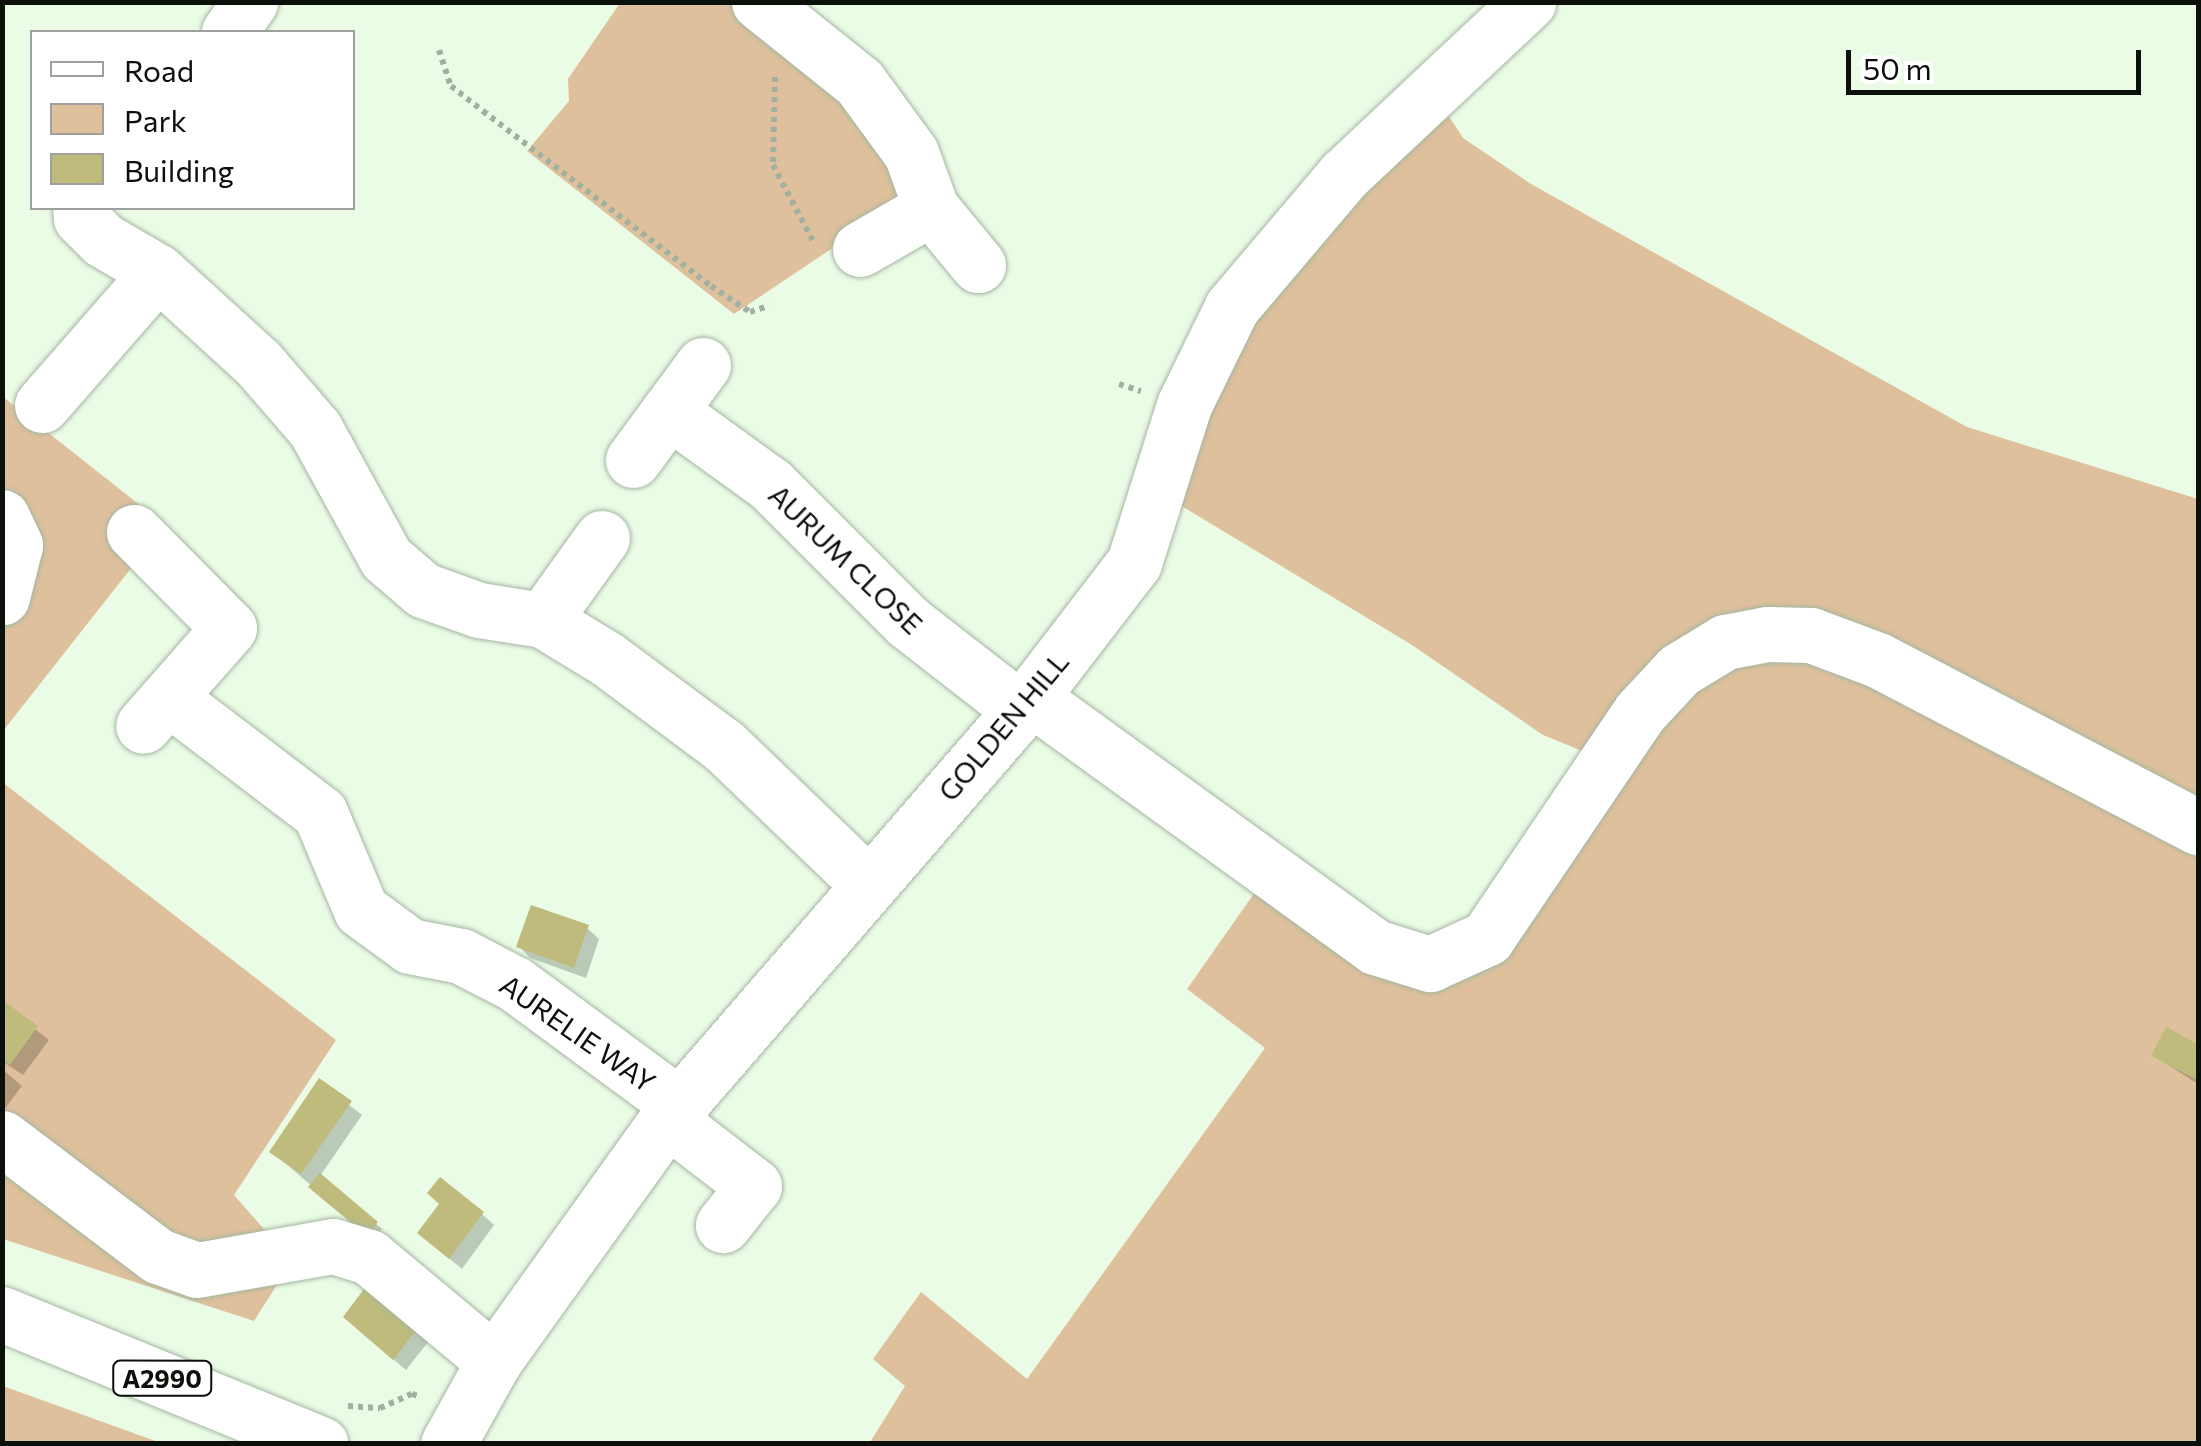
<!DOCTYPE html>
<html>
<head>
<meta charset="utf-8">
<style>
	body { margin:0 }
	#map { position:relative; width:2201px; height:1446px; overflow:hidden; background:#eafce6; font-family:Commissioner,sans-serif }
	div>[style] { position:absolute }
	.green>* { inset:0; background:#dec09c }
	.shadow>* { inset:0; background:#0003 }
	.building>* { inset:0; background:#bebb7c }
	.path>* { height:6px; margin-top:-3px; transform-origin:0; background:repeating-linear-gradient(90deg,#a2b19f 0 5px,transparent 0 10px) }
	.roads { filter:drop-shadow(0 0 2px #a4b6a1) drop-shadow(0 0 2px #a4b6a1) }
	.minor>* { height:55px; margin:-27.5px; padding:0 27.5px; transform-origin:27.5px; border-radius:27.5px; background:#fff }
	.major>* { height:55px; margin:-27.5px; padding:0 27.5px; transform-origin:27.5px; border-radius:27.5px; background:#fff }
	span { translate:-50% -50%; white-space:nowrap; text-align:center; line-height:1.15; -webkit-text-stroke:8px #fff; paint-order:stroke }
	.shield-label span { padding:2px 8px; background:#fff; border:2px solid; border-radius:8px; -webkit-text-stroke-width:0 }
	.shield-label { font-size:25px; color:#0b110a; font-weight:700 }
	.street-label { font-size:28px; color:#0b110a }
	.frame { position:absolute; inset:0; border:5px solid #0b110a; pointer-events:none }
	.legend { position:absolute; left:30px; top:30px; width:325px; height:180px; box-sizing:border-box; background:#fff; border:2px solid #9da09d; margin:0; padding:12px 18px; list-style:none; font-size:30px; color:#0b110a }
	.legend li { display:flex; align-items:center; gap:20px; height:50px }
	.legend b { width:50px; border:2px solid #9da09d }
	.scale { position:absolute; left:1846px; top:50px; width:295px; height:45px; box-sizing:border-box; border:5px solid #0b110a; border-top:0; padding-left:12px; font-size:30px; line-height:35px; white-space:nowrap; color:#0b110a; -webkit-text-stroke:8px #fff; paint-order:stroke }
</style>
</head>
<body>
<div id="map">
	<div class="green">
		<i style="clip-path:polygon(620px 3px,737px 3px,854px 105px,906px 199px,734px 314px,527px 151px,569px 101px,568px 79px)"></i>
		<i style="clip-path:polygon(1444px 109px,1463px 138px,1531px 184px,1967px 427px,2198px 499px,2198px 1044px,2166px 1028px,2151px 1056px,2198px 1080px,2198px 1443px,869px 1444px,905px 1386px,873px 1359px,921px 1292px,1027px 1379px,1265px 1048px,1187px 989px,1260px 885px,1439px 976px,1639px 737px,1777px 616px,1592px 755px,1543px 735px,1412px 645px,1175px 502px,1183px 443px,1264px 283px)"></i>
		<i style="clip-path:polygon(3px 397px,165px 525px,3px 731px)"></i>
		<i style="clip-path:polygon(2px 782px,336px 1040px,234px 1195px,292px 1261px,254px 1321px,3px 1239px)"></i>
		<i style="clip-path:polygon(3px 1386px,161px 1443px,3px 1443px)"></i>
	</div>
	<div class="shadow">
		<i style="clip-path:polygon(587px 928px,599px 939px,586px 978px,530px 958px,519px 946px)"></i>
		<i style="clip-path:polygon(2px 1003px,49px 1040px,23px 1075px,2px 1061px)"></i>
		<i style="clip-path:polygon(2167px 1031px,2198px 1047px,2198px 1084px,2154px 1056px)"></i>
		<i style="clip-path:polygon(2px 1069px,22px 1086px,3px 1111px)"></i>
		<i style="clip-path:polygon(320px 1082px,362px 1115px,320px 1176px,382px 1229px,374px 1239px,272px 1152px)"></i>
		<i style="clip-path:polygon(482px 1214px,494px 1225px,462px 1269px,432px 1244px)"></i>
		<i style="clip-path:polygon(358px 1329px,436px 1332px,406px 1370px)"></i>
	</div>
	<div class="building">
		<i style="clip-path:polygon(531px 905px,589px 925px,574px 968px,516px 947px)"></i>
		<i style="clip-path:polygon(2px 1000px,38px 1026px,10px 1065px,2px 1060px)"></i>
		<i style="clip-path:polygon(2166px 1027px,2198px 1044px,2198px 1080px,2151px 1056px)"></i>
		<i style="clip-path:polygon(319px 1078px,352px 1101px,301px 1174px,269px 1152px)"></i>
		<i style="clip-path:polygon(320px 1173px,378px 1222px,367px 1236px,308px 1187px)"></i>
		<i style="clip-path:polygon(440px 1177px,484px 1212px,449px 1259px,417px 1233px,439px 1204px,427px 1193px)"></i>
		<i style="clip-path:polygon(364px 1268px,426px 1318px,393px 1360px,343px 1317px,364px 1289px,355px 1282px)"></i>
	</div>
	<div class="path">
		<i style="left:439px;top:50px;width:38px;rotate:72deg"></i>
		<i style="left:451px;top:86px;width:41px;rotate:38deg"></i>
		<i style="left:483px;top:111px;width:287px;rotate:37.5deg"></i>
		<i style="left:711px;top:286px;width:47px;rotate:33.7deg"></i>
		<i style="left:750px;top:312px;width:20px;rotate:-18deg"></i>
		<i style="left:775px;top:77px;width:88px;rotate:91.3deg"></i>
		<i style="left:773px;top:165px;width:88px;rotate:62.3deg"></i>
		<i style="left:1119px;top:384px;width:23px;rotate:18deg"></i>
		<i style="left:348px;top:1406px;width:32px;rotate:4deg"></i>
		<i style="left:380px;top:1408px;width:35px;rotate:-24deg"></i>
		<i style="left:412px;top:1394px;width:9px;rotate:18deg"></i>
	</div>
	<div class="roads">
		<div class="minor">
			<i style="left:759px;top:2px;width:128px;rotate:38.7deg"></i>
			<i style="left:859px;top:82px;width:88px;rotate:53.8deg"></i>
			<i style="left:911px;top:153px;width:59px;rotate:70deg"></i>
			<i style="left:931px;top:208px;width:74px;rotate:50.5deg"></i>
			<i style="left:229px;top:32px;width:37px;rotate:-55deg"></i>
			<i style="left:80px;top:208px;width:10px;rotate:84deg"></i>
			<i style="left:81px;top:218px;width:31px;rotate:45deg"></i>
			<i style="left:103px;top:240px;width:64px;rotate:30.2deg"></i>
			<i style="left:158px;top:272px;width:135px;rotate:42.3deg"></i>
			<i style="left:258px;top:363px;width:87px;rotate:49.2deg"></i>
			<i style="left:315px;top:429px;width:147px;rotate:61.2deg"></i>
			<i style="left:386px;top:558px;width:49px;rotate:40.9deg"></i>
			<i style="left:423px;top:590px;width:59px;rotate:19.7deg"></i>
			<i style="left:479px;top:610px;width:65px;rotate:8.9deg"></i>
			<i style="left:543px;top:620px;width:75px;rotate:31.4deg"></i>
			<i style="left:607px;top:659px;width:146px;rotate:36.6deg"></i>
			<i style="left:724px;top:746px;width:198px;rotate:43.8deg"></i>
			<i style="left:860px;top:249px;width:82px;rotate:-30deg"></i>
			<i style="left:42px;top:405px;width:176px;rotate:-48.9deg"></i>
			<i style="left:669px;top:411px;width:125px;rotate:35.9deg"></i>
			<i style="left:770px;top:484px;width:195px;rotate:45deg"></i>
			<i style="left:908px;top:622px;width:143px;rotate:37.9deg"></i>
			<i style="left:633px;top:460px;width:118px;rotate:-53.6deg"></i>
			<i style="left:2px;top:517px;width:31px;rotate:65deg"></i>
			<i style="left:15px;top:545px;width:54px;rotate:104deg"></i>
			<i style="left:134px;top:532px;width:135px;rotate:45.3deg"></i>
			<i style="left:229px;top:628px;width:130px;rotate:131.3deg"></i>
			<i style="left:543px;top:620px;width:101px;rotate:-54.3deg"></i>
			<i style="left:1030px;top:697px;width:426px;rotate:35.9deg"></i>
			<i style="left:1375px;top:947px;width:58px;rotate:17.2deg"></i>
			<i style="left:1430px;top:964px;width:63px;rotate:-24.5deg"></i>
			<i style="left:1487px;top:938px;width:273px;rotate:-55.9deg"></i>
			<i style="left:1640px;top:712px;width:57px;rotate:-47.1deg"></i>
			<i style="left:1679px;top:670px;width:54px;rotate:-31.3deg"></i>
			<i style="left:1725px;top:642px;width:43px;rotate:-10.8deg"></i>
			<i style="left:1767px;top:634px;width:44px;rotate:1.3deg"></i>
			<i style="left:1811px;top:635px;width:72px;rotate:20.5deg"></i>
			<i style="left:1878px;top:660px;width:361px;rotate:27.6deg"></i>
			<i style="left:169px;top:698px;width:190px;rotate:37.3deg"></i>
			<i style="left:320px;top:813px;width:105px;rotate:67.1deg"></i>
			<i style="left:361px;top:910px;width:61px;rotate:36.3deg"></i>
			<i style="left:410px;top:946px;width:52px;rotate:11.1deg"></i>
			<i style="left:461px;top:956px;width:61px;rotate:27.4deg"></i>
			<i style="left:515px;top:984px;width:207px;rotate:36.4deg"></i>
			<i style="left:667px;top:1119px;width:110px;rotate:37.6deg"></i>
			<i style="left:754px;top:1186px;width:50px;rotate:128.5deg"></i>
			<i style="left:2px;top:1138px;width:196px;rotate:37.1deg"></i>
			<i style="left:158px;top:1256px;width:41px;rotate:19.7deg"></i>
			<i style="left:197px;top:1270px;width:138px;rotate:-10deg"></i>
			<i style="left:333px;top:1246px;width:38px;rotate:17deg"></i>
			<i style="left:369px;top:1257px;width:163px;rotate:39.8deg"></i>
			<i style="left:448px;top:1444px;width:95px;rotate:-61deg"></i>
			<i style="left:494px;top:1361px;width:297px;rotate:-54.4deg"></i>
			<i style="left:667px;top:1119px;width:541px;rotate:-49.12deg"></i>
			<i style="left:1021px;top:710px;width:185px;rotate:-52.5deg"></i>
			<i style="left:1134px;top:563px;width:166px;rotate:-72.4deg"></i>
			<i style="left:1184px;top:405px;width:109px;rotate:-63.9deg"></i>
			<i style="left:1232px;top:307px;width:173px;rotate:-49.7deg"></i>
			<i style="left:1344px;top:175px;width:253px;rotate:-43.2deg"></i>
		</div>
		<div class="major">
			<i style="left:2px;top:1314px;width:344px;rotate:22.2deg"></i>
		</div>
	</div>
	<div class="shield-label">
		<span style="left:162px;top:1378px">A2990</span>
	</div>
	<div class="street-label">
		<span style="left:846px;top:559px;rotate:44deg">AURUM CLOSE</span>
		<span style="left:1003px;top:726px;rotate:-50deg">GOLDEN HILL</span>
		<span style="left:578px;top:1033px;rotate:35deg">AURELIE WAY</span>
	</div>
	<div class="frame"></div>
	<ul class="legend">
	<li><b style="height:12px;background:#fff"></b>Road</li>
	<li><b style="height:28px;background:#dec09c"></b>Park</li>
	<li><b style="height:28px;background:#bebb7c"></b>Building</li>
	</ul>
	<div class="scale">50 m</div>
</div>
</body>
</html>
